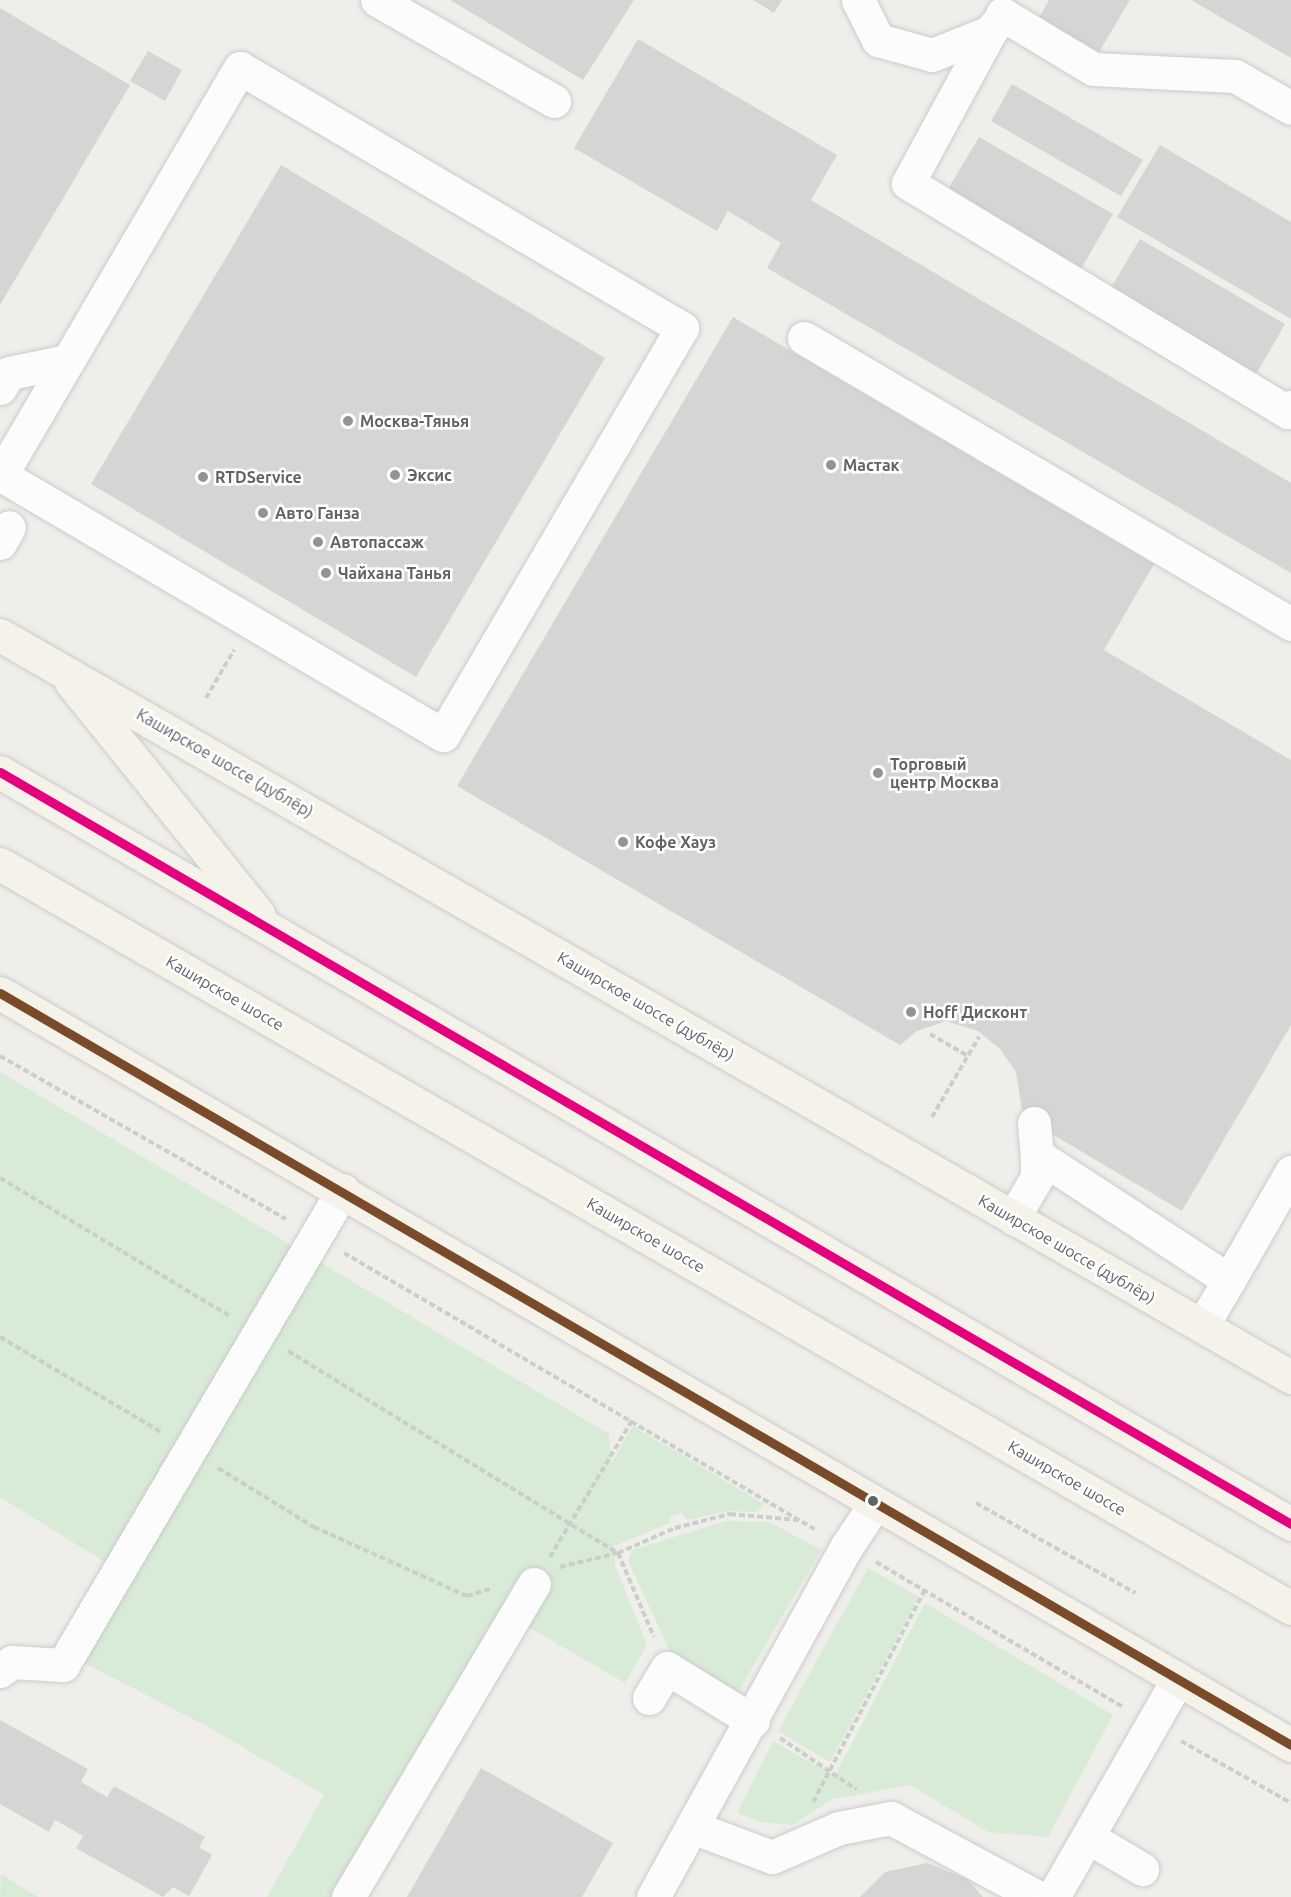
<!DOCTYPE html>
<html>
<head>
<meta charset="utf-8">
<style>
	body { margin:0 }
	#map { position:relative; width:1291px; height:1897px; overflow:hidden; background:#efeeea; font-family:Ubuntu,sans-serif }
	div>[style] { position:absolute }
	.green>* { inset:0; background:#d8ebd6 }
	.building>* { inset:0; background:#d6d5d3 }
	.path>* { height:4px; margin-top:-2px; transform-origin:0; background:repeating-linear-gradient(90deg,#cacfcc 0 6px,transparent 0 9px) }
	.roads { filter:drop-shadow(0 0 2px #cbcccc) drop-shadow(0 0 2px #cbcccc) }
	.minor>* { height:33px; margin:-16.5px; padding:0 16.5px; transform-origin:16.5px; border-radius:16.5px; background:#fdfcfc }
	.major>* { height:33px; margin:-16.5px; padding:0 16.5px; transform-origin:16.5px; border-radius:16.5px; background:#f4f2e9 }
	.bus-1>* { height:9px; margin:-4.5px; padding:0 4.5px; transform-origin:4.5px; border-radius:4.5px; background:#e5007d }
	.bus-2>* { height:9px; margin:-4.5px; padding:0 4.5px; transform-origin:4.5px; border-radius:4.5px; background:#7a4b2a }
	.dots>* { width:16px; height:16px; translate:-50% -50%; box-sizing:border-box; border:3px solid #fff; border-radius:50% }
	span { translate:-50% -50%; white-space:nowrap; text-align:center; line-height:1.15; -webkit-text-stroke:5px #fff; paint-order:stroke }
	.poi-label { font-size:16px; color:#5f6368; font-weight:700 }
	.left { translate:0 -50%; text-align:left }
	.street-label { font-size:16px; color:#5f6368 }
</style>
</head>
<body>
<div id="map">
	<div class="green">
		<i style="clip-path:polygon(0 1072px,609px 1434px,611px 1463px,633px 1426px,764px 1504px,757px 1512px,730px 1511px,687px 1520px,681px 1513px,670px 1517px,669px 1523px,614px 1546px,615px 1565px,647px 1645px,625px 1683px,504px 1613px,333px 1897px,267px 1897px,324px 1795px,212px 1729px,69px 1655px,119px 1571px,0 1497px)"></i>
		<i style="clip-path:polygon(726px 1521px,770px 1522px,821px 1550px,737px 1694px,673px 1658px,628px 1561px,632px 1550px)"></i>
		<i style="clip-path:polygon(868px 1568px,919px 1597px,830px 1762px,778px 1731px)"></i>
		<i style="clip-path:polygon(925px 1603px,1113px 1715px,1048px 1837px,988px 1832px,910px 1785px,833px 1799px,792px 1825px,760px 1822px,737px 1813px,773px 1741px,835px 1776px)"></i>
		<i style="clip-path:polygon(1px 1874px,38px 1897px,0 1897px)"></i>
	</div>
	<div class="building">
		<i style="clip-path:polygon(450px 0,634px 0,583px 80px)"></i>
		<i style="clip-path:polygon(753px 0,782px 0,774px 13px)"></i>
		<i style="clip-path:polygon(1049px 0,1130px 0,1099px 52px,1039px 18px)"></i>
		<i style="clip-path:polygon(1191px 0,1291px 0,1291px 58px)"></i>
		<i style="clip-path:polygon(0 8px,130px 85px,0 305px)"></i>
		<i style="clip-path:polygon(638px 39px,837px 155px,811px 200px,1291px 483px,1291px 573px,767px 268px,781px 243px,728px 211px,717px 231px,574px 148px)"></i>
		<i style="clip-path:polygon(148px 51px,182px 70px,165px 101px,130px 81px)"></i>
		<i style="clip-path:polygon(1012px 84px,1143px 160px,1121px 196px,991px 121px)"></i>
		<i style="clip-path:polygon(979px 137px,1113px 214px,1081px 269px,947px 191px)"></i>
		<i style="clip-path:polygon(1160px 145px,1291px 222px,1291px 319px,1117px 217px)"></i>
		<i style="clip-path:polygon(281px 165px,605px 358px,416px 677px,91px 484px)"></i>
		<i style="clip-path:polygon(1140px 239px,1285px 324px,1255px 376px,1109px 291px)"></i>
		<i style="clip-path:polygon(733px 317px,1154px 564px,1104px 650px,1291px 760px,1291px 1025px,1182px 1211px,1023px 1117px,1016px 1072px,1000px 1049px,978px 1031px,946px 1021px,917px 1031px,900px 1045px,457px 786px)"></i>
		<i style="clip-path:polygon(0 1720px,88px 1769px,81px 1782px,107px 1797px,114px 1786px,205px 1837px,199px 1847px,212px 1855px,189px 1896px,173px 1887px,163px 1897px,76px 1848px,83px 1836px,55px 1820px,49px 1832px,0 1804px)"></i>
		<i style="clip-path:polygon(481px 1768px,613px 1843px,582px 1897px,407px 1897px)"></i>
		<i style="clip-path:polygon(927px 1863px,967px 1879px,983px 1897px,860px 1897px,885px 1872px)"></i>
	</div>
	<div class="path">
		<i style="left:206px;top:698px;width:56px;rotate:-59.7deg"></i>
		<i style="left:930px;top:1034px;width:44px;rotate:30.1deg"></i>
		<i style="left:0;top:1056px;width:329px;rotate:29.7deg"></i>
		<i style="left:932px;top:1117px;width:93px;rotate:-59.6deg"></i>
		<i style="left:0;top:1178px;width:268px;rotate:31deg"></i>
		<i style="left:344px;top:1253px;width:547px;rotate:30.41deg"></i>
		<i style="left:0;top:1337px;width:187px;rotate:30.5deg"></i>
		<i style="left:288px;top:1351px;width:387px;rotate:31.5deg"></i>
		<i style="left:618px;top:1553px;width:62px;rotate:-23.7deg"></i>
		<i style="left:675px;top:1528px;width:57px;rotate:-14.3deg"></i>
		<i style="left:730px;top:1514px;width:68px;rotate:5deg"></i>
		<i style="left:218px;top:1468px;width:113px;rotate:31.6deg"></i>
		<i style="left:314px;top:1527px;width:168px;rotate:24.3deg"></i>
		<i style="left:467px;top:1596px;width:27px;rotate:-17deg"></i>
		<i style="left:976px;top:1503px;width:183px;rotate:29.5deg"></i>
		<i style="left:550px;top:1557px;width:161px;rotate:-59deg"></i>
		<i style="left:876px;top:1562px;width:286px;rotate:30.4deg"></i>
		<i style="left:560px;top:1567px;width:60px;rotate:-13.6deg"></i>
		<i style="left:618px;top:1553px;width:91px;rotate:66.8deg"></i>
		<i style="left:780px;top:1738px;width:92px;rotate:33.9deg"></i>
		<i style="left:1181px;top:1741px;width:126px;rotate:29.4deg"></i>
		<i style="left:813px;top:1802px;width:240px;rotate:-62.2deg"></i>
	</div>
	<div class="roads">
		<div class="minor">
			<i style="left:377px;top:0;width:204px;rotate:29.7deg"></i>
			<i style="left:858px;top:0;width:45px;rotate:63.4deg"></i>
			<i style="left:878px;top:40px;width:56px;rotate:15.5deg"></i>
			<i style="left:932px;top:55px;width:62px;rotate:-21.6deg"></i>
			<i style="left:990px;top:32px;width:9px;rotate:-54deg"></i>
			<i style="left:1002px;top:14px;width:106px;rotate:31.1deg"></i>
			<i style="left:1093px;top:69px;width:142px;rotate:2.8deg"></i>
			<i style="left:1235px;top:76px;width:64px;rotate:29.7deg"></i>
			<i style="left:990px;top:32px;width:172px;rotate:118.5deg"></i>
			<i style="left:908px;top:183px;width:444px;rotate:31.1deg"></i>
			<i style="left:1288px;top:412px;width:6px;rotate:-59deg"></i>
			<i style="left:240px;top:68px;width:513px;rotate:30.47deg"></i>
			<i style="left:682px;top:328px;width:472px;rotate:120.4deg"></i>
			<i style="left:443px;top:735px;width:513px;rotate:-149.53deg"></i>
			<i style="left:1px;top:475px;width:472px;rotate:-59.6deg"></i>
			<i style="left:804px;top:338px;width:565px;rotate:30.42deg"></i>
			<i style="left:0;top:388px;width:17px;rotate:-59deg"></i>
			<i style="left:9px;top:373px;width:60px;rotate:-11.5deg"></i>
			<i style="left:0;top:543px;width:18px;rotate:-61deg"></i>
			<i style="left:1034px;top:1123px;width:32px;rotate:85deg"></i>
			<i style="left:1013px;top:1218px;width:48px;rotate:-59.7deg"></i>
			<i style="left:1037px;top:1177px;width:22px;rotate:-90deg"></i>
			<i style="left:1037px;top:1155px;width:229px;rotate:33.1deg"></i>
			<i style="left:1229px;top:1280px;width:125px;rotate:-60.1deg"></i>
			<i style="left:1202px;top:1326px;width:53px;rotate:-59.6deg"></i>
			<i style="left:0;top:1671px;width:15px;rotate:-37deg"></i>
			<i style="left:12px;top:1662px;width:51px;rotate:3.4deg"></i>
			<i style="left:63px;top:1665px;width:551px;rotate:-59.48deg"></i>
			<i style="left:649px;top:1698px;width:35px;rotate:-59deg"></i>
			<i style="left:667px;top:1668px;width:101px;rotate:31.6deg"></i>
			<i style="left:692px;top:1827px;width:85px;rotate:20.6deg"></i>
			<i style="left:772px;top:1857px;width:73px;rotate:-23.4deg"></i>
			<i style="left:839px;top:1828px;width:53px;rotate:-10.9deg"></i>
			<i style="left:891px;top:1818px;width:167px;rotate:28.3deg"></i>
			<i style="left:1088px;top:1837px;width:63px;rotate:30.7deg"></i>
			<i style="left:348px;top:1897px;width:364px;rotate:-59.3deg"></i>
			<i style="left:653px;top:1897px;width:401px;rotate:-61.1deg"></i>
			<i style="left:847px;top:1546px;width:50px;rotate:-56.3deg"></i>
			<i style="left:1053px;top:1897px;width:251px;rotate:-60.2deg"></i>
		</div>
		<div class="major">
			<i style="left:0;top:635px;width:1489px;rotate:29.89deg"></i>
			<i style="left:71px;top:682px;width:299px;rotate:51.1deg"></i>
			<i style="left:0;top:772px;width:1494px;rotate:30.22deg"></i>
			<i style="left:0;top:864px;width:1490px;rotate:29.95deg"></i>
			<i style="left:0;top:993px;width:1494px;rotate:30.22deg"></i>
		</div>
	</div>
	<div class="bus-1">
		<i style="left:0;top:772px;width:1494px;rotate:30.22deg"></i>
	</div>
	<div class="bus-2">
		<i style="left:0;top:993px;width:1494px;rotate:30.22deg"></i>
	</div>
	<div class="dots">
		<i style="left:348px;top:421px;background:#919496"></i>
		<i style="left:831px;top:465px;background:#919496"></i>
		<i style="left:395px;top:475px;background:#919496"></i>
		<i style="left:203px;top:477px;background:#919496"></i>
		<i style="left:263px;top:513px;background:#919496"></i>
		<i style="left:318px;top:542px;background:#919496"></i>
		<i style="left:326px;top:573px;background:#919496"></i>
		<i style="left:878px;top:773px;background:#919496"></i>
		<i style="left:623px;top:842px;background:#919496"></i>
		<i style="left:911px;top:1012px;background:#919496"></i>
		<i style="left:873px;top:1501px;background:#5f6368"></i>
	</div>
	<div class="poi-label">
		<span class="left" style="left:360px;top:421px">Москва-Тянья</span>
		<span class="left" style="left:843px;top:465px">Мастак</span>
		<span class="left" style="left:407px;top:475px">Эксис</span>
		<span class="left" style="left:215px;top:477px">RTDService</span>
		<span class="left" style="left:275px;top:513px">Авто Ганза</span>
		<span class="left" style="left:330px;top:542px">Автопассаж</span>
		<span class="left" style="left:338px;top:573px">Чайхана Танья</span>
		<span class="left" style="left:890px;top:773px">Торговый<br>центр Москва</span>
		<span class="left" style="left:635px;top:842px">Кофе Хауз</span>
		<span class="left" style="left:923px;top:1012px">Hoff Дисконт</span>
	</div>
	<div class="street-label">
		<span style="left:225px;top:763px;rotate:30deg">Каширское шоссе (дублёр)</span>
		<span style="left:225px;top:993px;rotate:30deg">Каширское шоссе</span>
		<span style="left:646px;top:1006px;rotate:30deg">Каширское шоссе (дублёр)</span>
		<span style="left:646px;top:1235px;rotate:30deg">Каширское шоссе</span>
		<span style="left:1067px;top:1249px;rotate:30deg">Каширское шоссе (дублёр)</span>
		<span style="left:1067px;top:1478px;rotate:30deg">Каширское шоссе</span>
	</div>
</div>
</body>
</html>
